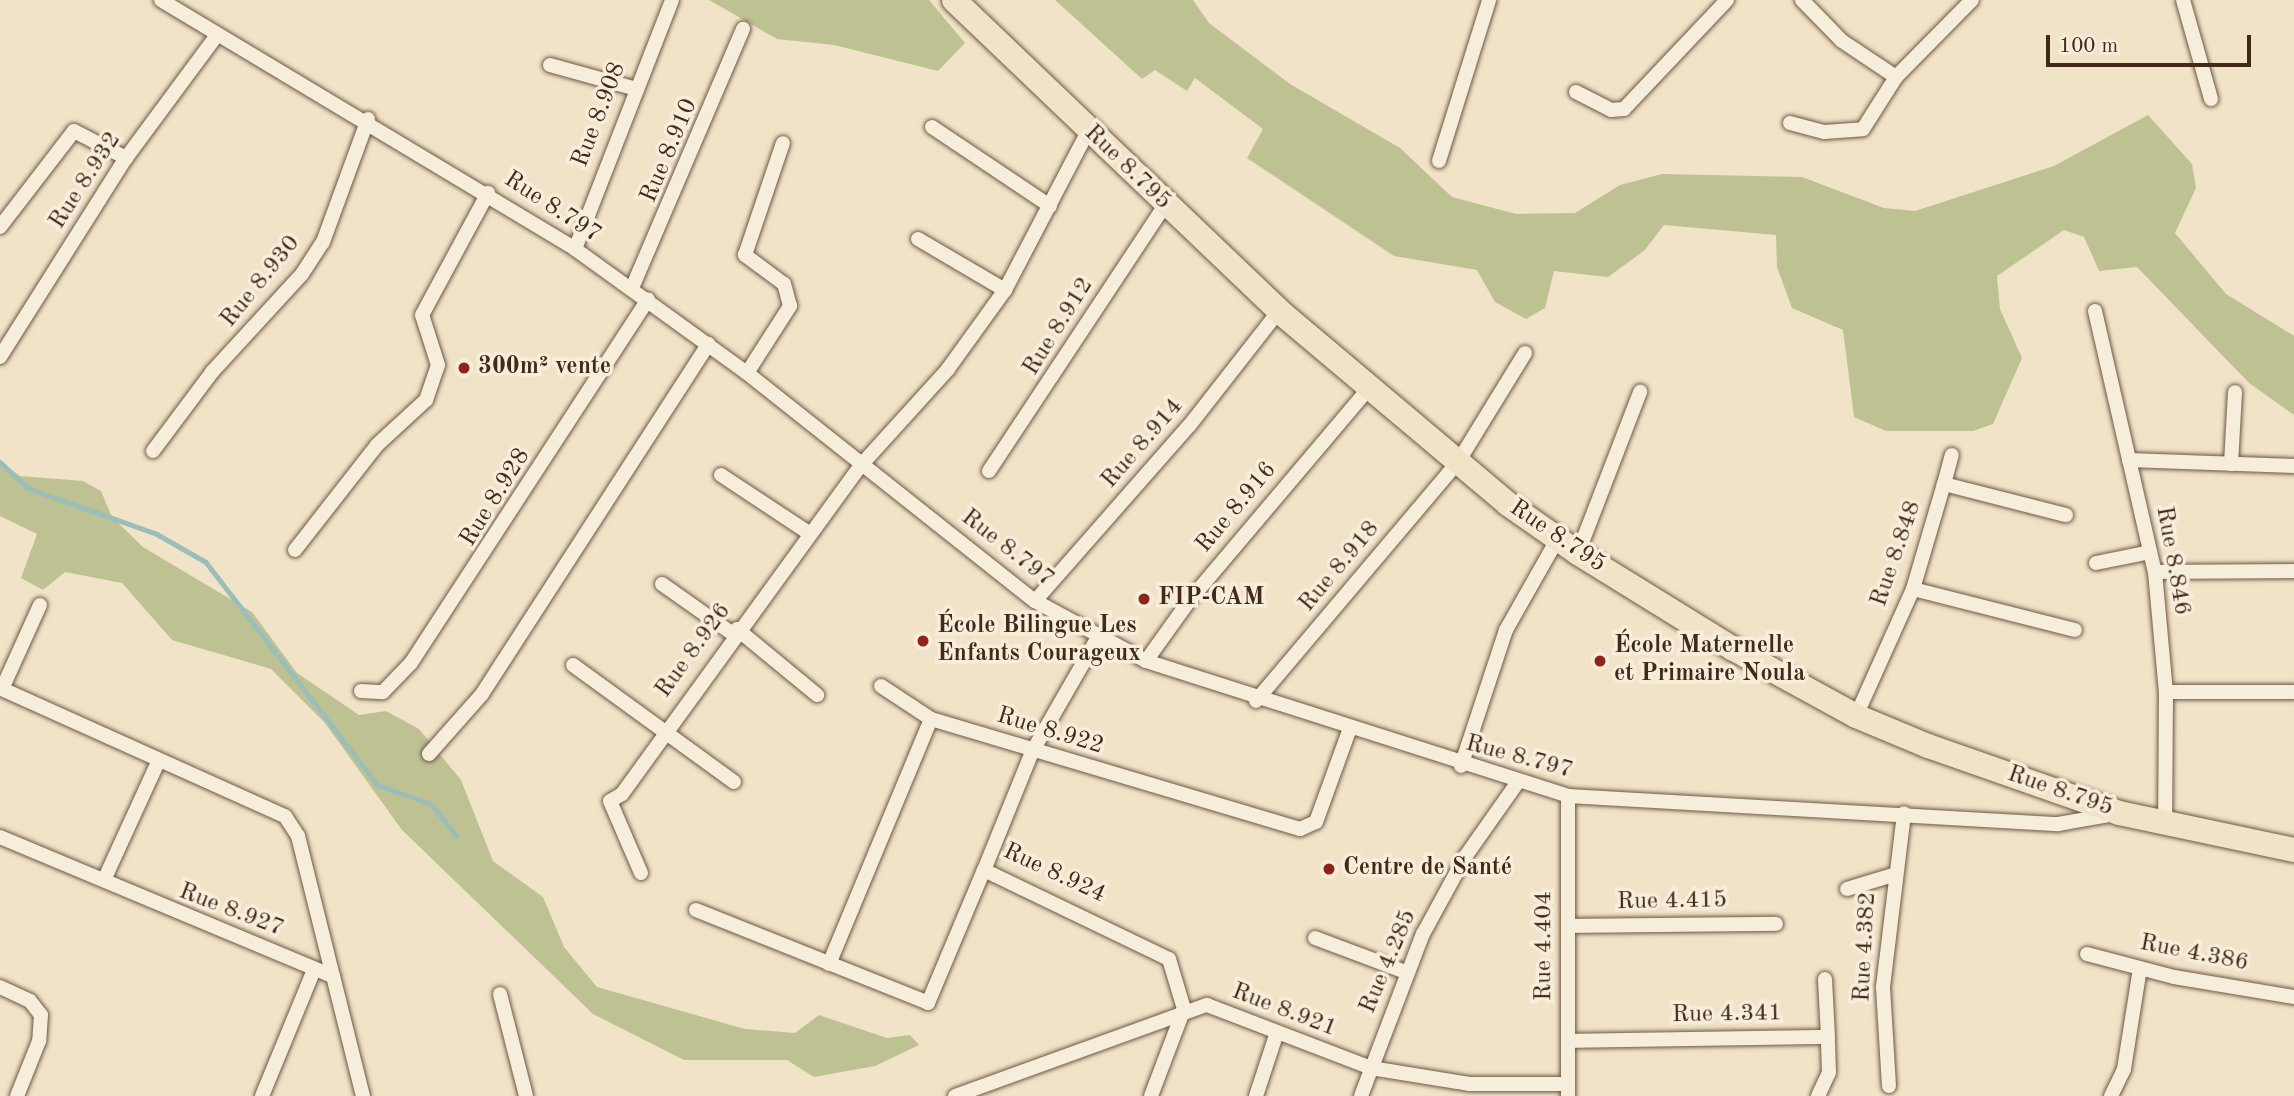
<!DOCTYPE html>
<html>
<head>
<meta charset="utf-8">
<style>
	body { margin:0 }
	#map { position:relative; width:2294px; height:1096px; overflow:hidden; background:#f1e3c8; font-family:"Old Standard TT",serif }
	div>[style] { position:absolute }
	.green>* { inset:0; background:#bec293 }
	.stream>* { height:4.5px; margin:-2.25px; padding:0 2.25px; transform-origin:2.25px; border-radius:2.25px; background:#9bbeb9 }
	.roads { filter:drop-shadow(0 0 2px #6e5844) drop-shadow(0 0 2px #6e5844) }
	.minor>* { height:14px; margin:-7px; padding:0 7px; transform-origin:7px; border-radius:7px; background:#f6eddb }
	.trunk>* { height:24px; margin:-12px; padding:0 12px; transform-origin:12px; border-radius:12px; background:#f1e3c8 }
	.dots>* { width:19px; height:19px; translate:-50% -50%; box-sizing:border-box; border:4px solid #f6eddb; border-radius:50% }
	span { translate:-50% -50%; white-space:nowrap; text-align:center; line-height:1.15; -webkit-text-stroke:7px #f6eddb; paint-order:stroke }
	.street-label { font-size:24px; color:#432a18 }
	.poi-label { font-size:24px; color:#432a18; font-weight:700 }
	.left { translate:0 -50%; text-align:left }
	.scale { position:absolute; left:2046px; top:35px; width:205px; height:32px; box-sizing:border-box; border:4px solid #432a18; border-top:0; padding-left:9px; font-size:21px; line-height:24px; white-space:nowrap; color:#432a18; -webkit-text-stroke:5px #f6eddb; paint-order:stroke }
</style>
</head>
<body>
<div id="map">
	<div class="green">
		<i style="clip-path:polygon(709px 0,929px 0,965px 43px,938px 71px,834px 45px,777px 39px)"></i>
		<i style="clip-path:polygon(1055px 0,1193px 0,1209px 23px,1290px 84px,1400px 148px,1452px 197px,1516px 214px,1575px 213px,1620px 185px,1662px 174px,1802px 177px,1884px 208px,1915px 211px,2054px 166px,2148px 115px,2192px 164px,2196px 188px,2175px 233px,2226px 294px,2294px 336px,2294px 415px,2249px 383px,2137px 267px,2099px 271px,2084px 237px,2064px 230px,1997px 276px,2000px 309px,2022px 358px,1993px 424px,1973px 431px,1886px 431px,1854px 417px,1843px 330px,1792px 308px,1777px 267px,1776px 235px,1664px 225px,1645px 250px,1608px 277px,1554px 271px,1545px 308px,1526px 319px,1495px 302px,1477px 270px,1394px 256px,1247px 158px,1263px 129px,1195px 78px,1187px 91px,1155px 70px,1142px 79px)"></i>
		<i style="clip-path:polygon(0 462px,20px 476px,83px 481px,101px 491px,112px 517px,143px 547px,252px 612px,297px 673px,359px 715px,386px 711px,419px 729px,461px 780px,493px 861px,543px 897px,564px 947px,597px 987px,745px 1029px,795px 1033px,819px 1015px,887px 1038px,910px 1035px,919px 1045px,875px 1066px,814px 1077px,787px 1060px,684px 1060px,593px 1014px,402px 830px,325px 723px,271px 669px,172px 640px,122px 583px,65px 572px,43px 590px,21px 578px,37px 534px,0 516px)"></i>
	</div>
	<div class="stream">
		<i style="left:0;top:462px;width:38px;rotate:43deg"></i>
		<i style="left:28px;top:488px;width:137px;rotate:19.6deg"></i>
		<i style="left:157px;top:534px;width:56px;rotate:29.7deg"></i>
		<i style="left:206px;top:562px;width:282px;rotate:52.4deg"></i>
		<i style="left:378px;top:785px;width:56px;rotate:19.7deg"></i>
		<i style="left:431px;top:804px;width:41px;rotate:50.9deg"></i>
	</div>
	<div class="roads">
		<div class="minor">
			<i style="left:161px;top:0;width:483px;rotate:31deg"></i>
			<i style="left:575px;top:249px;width:212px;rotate:35.8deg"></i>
			<i style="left:747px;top:373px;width:367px;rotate:38.4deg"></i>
			<i style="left:1035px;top:601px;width:126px;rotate:28.4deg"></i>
			<i style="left:1146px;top:661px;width:443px;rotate:17.7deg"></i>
			<i style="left:1568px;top:796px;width:491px;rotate:3.3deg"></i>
			<i style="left:2058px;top:824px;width:59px;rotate:-9.8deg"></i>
			<i style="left:1802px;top:0;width:57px;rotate:45.7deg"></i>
			<i style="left:1842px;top:41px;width:65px;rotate:33.7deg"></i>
			<i style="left:2183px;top:0;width:103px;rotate:74.2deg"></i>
			<i style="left:550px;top:65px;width:86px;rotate:15.5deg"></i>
			<i style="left:1576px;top:92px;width:39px;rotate:27deg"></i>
			<i style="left:1611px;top:110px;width:13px;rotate:-4deg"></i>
			<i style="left:1624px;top:109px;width:150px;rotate:-46.6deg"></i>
			<i style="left:1790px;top:123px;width:35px;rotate:15deg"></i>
			<i style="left:1824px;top:132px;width:39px;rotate:-4deg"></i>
			<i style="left:1863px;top:129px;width:62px;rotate:-57.6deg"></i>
			<i style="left:1896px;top:77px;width:108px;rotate:-45.4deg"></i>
			<i style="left:932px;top:127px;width:142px;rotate:33.8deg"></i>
			<i style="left:1439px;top:161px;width:169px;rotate:-72.7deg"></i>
			<i style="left:0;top:227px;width:121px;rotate:-52.4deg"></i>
			<i style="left:74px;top:131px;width:59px;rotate:27.4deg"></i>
			<i style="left:918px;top:239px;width:101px;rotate:30.4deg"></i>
			<i style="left:575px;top:249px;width:267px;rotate:-68.7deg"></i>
			<i style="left:632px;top:288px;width:282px;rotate:-66.8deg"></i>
			<i style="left:2095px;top:311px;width:268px;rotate:77.1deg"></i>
			<i style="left:2155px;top:572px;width:121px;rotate:84.8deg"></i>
			<i style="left:2166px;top:692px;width:132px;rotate:90.4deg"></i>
			<i style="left:0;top:357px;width:236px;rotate:-57.7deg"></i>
			<i style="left:126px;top:158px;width:153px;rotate:-53.5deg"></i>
			<i style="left:747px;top:373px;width:80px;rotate:-57.3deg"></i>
			<i style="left:790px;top:306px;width:23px;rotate:-105deg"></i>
			<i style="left:784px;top:284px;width:49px;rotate:-143.4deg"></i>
			<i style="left:745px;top:255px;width:118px;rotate:-71.3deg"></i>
			<i style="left:153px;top:451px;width:99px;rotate:-53.2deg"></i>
			<i style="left:212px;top:372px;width:133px;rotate:-47.4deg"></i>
			<i style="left:302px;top:274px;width:38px;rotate:-57deg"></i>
			<i style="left:323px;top:242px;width:131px;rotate:-69.9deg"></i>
			<i style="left:2129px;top:460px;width:165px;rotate:2.1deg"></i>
			<i style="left:2231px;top:464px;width:72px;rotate:-86.8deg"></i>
			<i style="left:989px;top:471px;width:319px;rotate:-56.5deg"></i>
			<i style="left:721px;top:475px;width:105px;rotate:33.4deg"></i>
			<i style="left:1944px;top:484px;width:30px;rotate:-75deg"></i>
			<i style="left:295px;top:550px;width:133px;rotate:-52deg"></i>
			<i style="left:377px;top:445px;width:67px;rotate:-42.6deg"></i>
			<i style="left:426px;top:400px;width:37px;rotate:-71deg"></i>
			<i style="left:438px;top:365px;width:52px;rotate:-107.7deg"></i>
			<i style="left:422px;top:315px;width:139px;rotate:-61.6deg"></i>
			<i style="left:1578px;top:553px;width:173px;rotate:-68.9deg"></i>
			<i style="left:2096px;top:563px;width:55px;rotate:-11.5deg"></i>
			<i style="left:2155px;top:572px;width:139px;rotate:-0.4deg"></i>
			<i style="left:662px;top:584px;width:87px;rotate:35.2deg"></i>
			<i style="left:1913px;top:589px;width:167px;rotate:14.2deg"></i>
			<i style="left:1035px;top:601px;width:233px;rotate:-48.7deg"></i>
			<i style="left:1189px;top:426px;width:146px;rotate:-52deg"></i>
			<i style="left:40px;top:605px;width:92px;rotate:114.3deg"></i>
			<i style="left:2px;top:689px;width:310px;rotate:24.2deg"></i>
			<i style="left:285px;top:816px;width:24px;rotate:57deg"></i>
			<i style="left:298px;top:836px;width:144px;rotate:76deg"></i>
			<i style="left:737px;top:629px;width:104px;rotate:39.5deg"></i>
			<i style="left:1097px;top:639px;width:130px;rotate:119.9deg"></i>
			<i style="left:1032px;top:752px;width:127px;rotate:112.1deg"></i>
			<i style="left:984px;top:870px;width:205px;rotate:25.7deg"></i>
			<i style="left:1169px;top:959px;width:52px;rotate:73.3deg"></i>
			<i style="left:1184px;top:1009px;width:93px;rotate:110.8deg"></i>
			<i style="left:1146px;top:661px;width:74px;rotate:-54.4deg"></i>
			<i style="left:1189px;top:601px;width:279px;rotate:-49.8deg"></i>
			<i style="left:573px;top:665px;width:199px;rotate:36deg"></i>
			<i style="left:881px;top:686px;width:60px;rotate:33.4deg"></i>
			<i style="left:931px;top:719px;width:385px;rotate:16.6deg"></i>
			<i style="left:1300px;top:829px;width:17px;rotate:-24deg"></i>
			<i style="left:1316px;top:822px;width:97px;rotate:-70.1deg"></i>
			<i style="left:361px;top:691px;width:22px;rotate:3deg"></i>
			<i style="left:383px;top:692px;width:40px;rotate:-46deg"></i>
			<i style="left:411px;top:663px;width:434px;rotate:-56.9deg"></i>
			<i style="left:2166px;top:692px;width:128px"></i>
			<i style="left:1256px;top:701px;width:313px;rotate:-49.8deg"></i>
			<i style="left:1458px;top:462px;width:128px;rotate:-58.4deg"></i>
			<i style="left:1856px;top:716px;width:139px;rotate:-65.8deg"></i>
			<i style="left:1913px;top:589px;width:109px;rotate:-73.6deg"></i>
			<i style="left:1944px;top:484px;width:126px;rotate:14.3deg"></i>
			<i style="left:429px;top:754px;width:80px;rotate:-48.5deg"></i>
			<i style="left:482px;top:694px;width:417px;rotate:-57.1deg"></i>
			<i style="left:1461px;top:766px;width:143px;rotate:-71.7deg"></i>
			<i style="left:1506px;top:630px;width:103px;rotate:-60.5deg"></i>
			<i style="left:0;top:837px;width:361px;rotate:22.7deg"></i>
			<i style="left:333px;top:976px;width:124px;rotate:76deg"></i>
			<i style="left:641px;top:873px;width:78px;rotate:-113.3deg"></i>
			<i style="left:610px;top:801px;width:14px;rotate:-30deg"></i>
			<i style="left:622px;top:794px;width:408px;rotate:-54deg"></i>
			<i style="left:862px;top:464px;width:128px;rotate:-47.8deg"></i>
			<i style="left:948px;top:369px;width:97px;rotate:-54.2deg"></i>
			<i style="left:1005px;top:290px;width:179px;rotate:-62.4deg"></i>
			<i style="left:104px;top:880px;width:132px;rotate:-65.4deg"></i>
			<i style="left:1847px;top:889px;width:48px;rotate:-16.9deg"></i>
			<i style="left:696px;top:910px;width:250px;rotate:21.8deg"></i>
			<i style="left:928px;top:1003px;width:144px;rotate:-67.2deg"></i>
			<i style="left:1568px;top:926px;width:208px;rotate:-0.6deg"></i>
			<i style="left:1315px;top:938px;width:99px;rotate:20.6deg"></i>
			<i style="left:2087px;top:954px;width:90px;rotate:14.8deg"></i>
			<i style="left:2174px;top:977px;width:122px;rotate:9.5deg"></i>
			<i style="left:829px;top:964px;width:265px;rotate:-67.4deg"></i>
			<i style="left:0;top:987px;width:33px;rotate:25deg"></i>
			<i style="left:30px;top:1001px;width:18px;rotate:52deg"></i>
			<i style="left:41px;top:1015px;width:26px;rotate:94deg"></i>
			<i style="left:39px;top:1041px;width:59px;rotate:111.8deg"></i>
			<i style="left:500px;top:994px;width:105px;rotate:75.7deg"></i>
			<i style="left:1568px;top:1041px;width:260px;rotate:-0.9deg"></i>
			<i style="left:1828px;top:1037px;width:58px;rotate:-93deg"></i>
			<i style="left:1889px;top:1086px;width:99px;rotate:-93.5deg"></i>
			<i style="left:1883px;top:987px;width:175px;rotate:-83.1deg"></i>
			<i style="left:262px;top:1096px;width:136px;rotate:-67.6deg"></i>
			<i style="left:955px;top:1096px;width:268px;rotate:-19.9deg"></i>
			<i style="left:1207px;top:1005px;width:176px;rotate:21deg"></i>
			<i style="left:1371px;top:1068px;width:100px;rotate:9.2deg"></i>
			<i style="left:1470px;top:1084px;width:98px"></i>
			<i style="left:1256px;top:1096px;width:64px;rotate:-71.8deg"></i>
			<i style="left:1361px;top:1096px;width:173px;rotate:-69.1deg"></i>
			<i style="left:1423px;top:934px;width:88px;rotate:-61.4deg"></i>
			<i style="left:1465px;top:857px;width:92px;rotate:-54.8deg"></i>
			<i style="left:1568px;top:1096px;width:300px;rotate:-90deg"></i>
			<i style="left:1818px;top:1096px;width:26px;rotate:-65deg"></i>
			<i style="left:1829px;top:1072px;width:35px;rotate:-92deg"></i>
			<i style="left:2111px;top:1096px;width:30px;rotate:-64deg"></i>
			<i style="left:2124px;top:1069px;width:102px;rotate:-81deg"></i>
		</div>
		<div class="trunk">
			<i style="left:954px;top:0;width:450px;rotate:43.7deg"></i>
			<i style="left:1279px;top:311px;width:299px;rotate:40.1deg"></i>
			<i style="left:1508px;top:504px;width:85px;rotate:35deg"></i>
			<i style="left:1578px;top:553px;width:181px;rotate:31.7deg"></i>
			<i style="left:1732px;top:648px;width:141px;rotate:28.7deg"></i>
			<i style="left:1856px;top:716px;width:78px;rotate:22.6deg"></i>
			<i style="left:1928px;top:746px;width:202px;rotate:19.3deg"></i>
			<i style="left:2119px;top:813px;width:179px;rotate:11.9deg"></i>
		</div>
	</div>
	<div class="dots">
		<i style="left:464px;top:368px;background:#8f2418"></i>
		<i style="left:1144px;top:599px;background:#8f2418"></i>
		<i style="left:923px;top:641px;background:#8f2418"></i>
		<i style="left:1600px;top:661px;background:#8f2418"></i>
		<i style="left:1329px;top:869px;background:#8f2418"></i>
	</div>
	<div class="street-label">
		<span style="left:600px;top:115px;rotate:-69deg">Rue 8.908</span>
		<span style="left:670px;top:151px;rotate:-67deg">Rue 8.910</span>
		<span style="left:1127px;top:168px;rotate:44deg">Rue 8.795</span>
		<span style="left:86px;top:181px;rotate:-57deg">Rue 8.932</span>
		<span style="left:552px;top:208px;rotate:33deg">Rue 8.797</span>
		<span style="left:261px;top:282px;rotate:-51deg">Rue 8.930</span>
		<span style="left:1059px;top:327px;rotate:-58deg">Rue 8.912</span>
		<span style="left:1143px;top:444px;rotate:-49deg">Rue 8.914</span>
		<span style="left:496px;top:498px;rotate:-58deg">Rue 8.928</span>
		<span style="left:1237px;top:508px;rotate:-50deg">Rue 8.916</span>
		<span style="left:1557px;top:537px;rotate:34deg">Rue 8.795</span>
		<span style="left:1007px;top:549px;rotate:38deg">Rue 8.797</span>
		<span style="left:1897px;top:554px;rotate:-71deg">Rue 8.848</span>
		<span style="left:2172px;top:561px;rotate:80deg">Rue 8.846</span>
		<span style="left:1340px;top:567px;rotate:-50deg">Rue 8.918</span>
		<span style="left:694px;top:651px;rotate:-54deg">Rue 8.926</span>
		<span style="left:1050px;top:732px;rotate:17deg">Rue 8.922</span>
		<span style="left:1519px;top:758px;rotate:15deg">Rue 8.797</span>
		<span style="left:2060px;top:792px;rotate:19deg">Rue 8.795</span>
		<span style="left:1054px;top:874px;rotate:25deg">Rue 8.924</span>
		<span style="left:1672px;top:902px;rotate:-1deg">Rue 4.415</span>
		<span style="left:231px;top:911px;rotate:21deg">Rue 8.927</span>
		<span style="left:1545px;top:946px;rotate:-90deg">Rue 4.404</span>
		<span style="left:1866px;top:947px;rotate:-87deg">Rue 4.382</span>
		<span style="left:2194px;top:954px;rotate:11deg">Rue 4.386</span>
		<span style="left:1389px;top:962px;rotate:-67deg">Rue 4.285</span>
		<span style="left:1284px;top:1011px;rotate:21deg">Rue 8.921</span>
		<span style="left:1727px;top:1015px;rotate:-1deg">Rue 4.341</span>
	</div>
	<div class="poi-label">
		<span class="left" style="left:478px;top:368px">300m² vente</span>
		<span class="left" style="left:1158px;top:599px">FIP-CAM</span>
		<span class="left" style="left:937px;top:641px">École Bilingue Les<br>Enfants Courageux</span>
		<span class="left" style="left:1614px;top:661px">École Maternelle<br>et Primaire Noula</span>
		<span class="left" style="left:1343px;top:869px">Centre de Santé</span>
	</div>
	<div class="scale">100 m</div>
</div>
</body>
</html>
